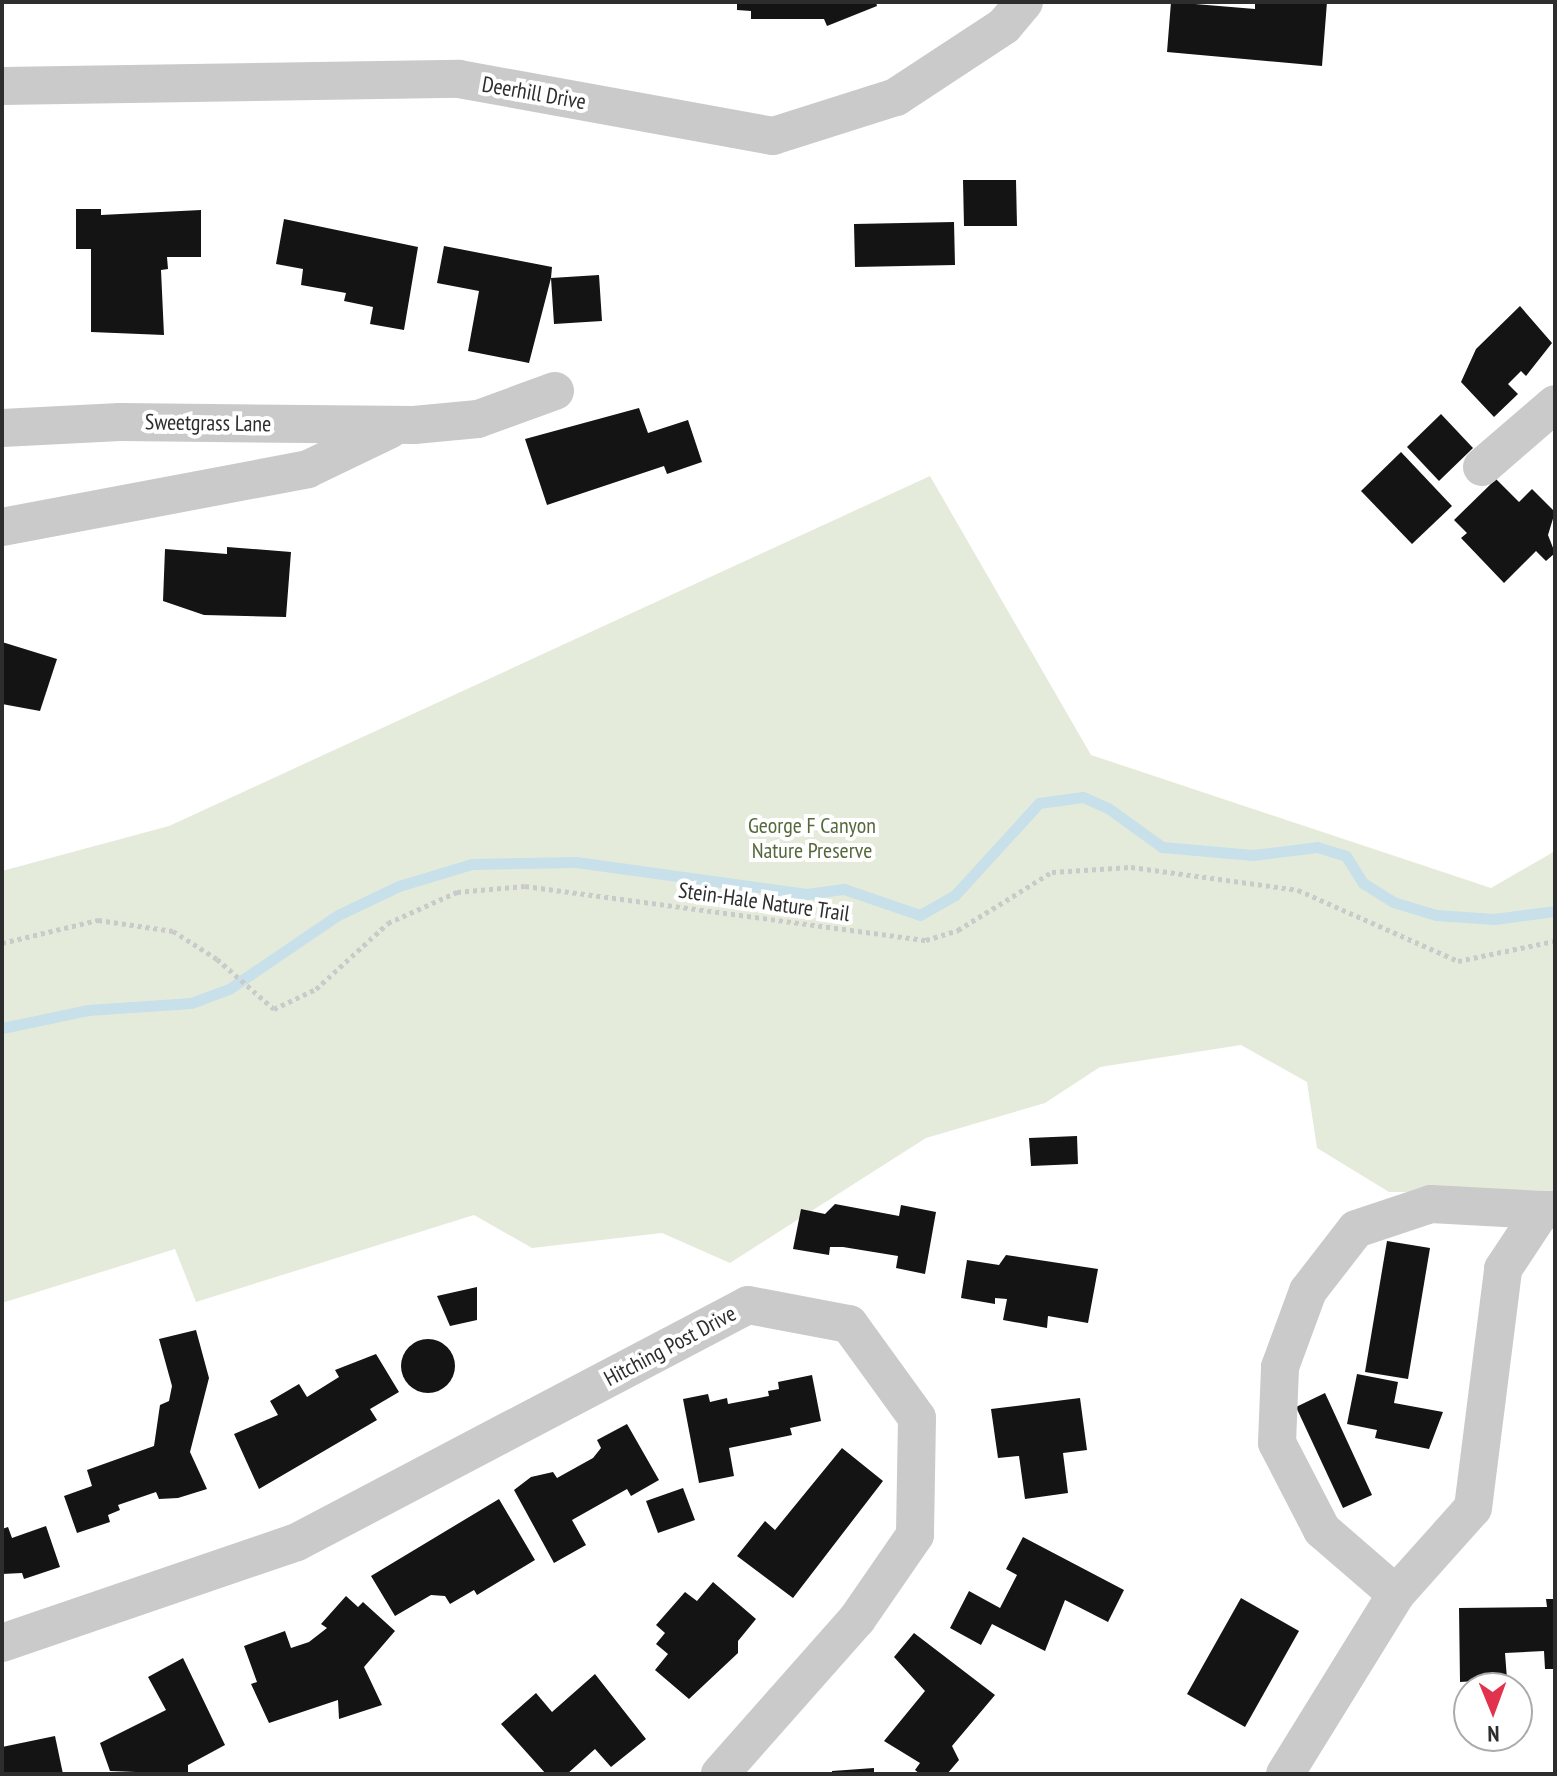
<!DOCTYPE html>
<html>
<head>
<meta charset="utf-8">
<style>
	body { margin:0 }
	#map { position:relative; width:1557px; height:1776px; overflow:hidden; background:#fff; font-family:"PT Sans Narrow",sans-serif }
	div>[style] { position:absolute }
	.green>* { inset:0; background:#e5ebdb }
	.stream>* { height:11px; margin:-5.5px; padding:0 5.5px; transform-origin:5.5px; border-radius:5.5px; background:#c7e0ea }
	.building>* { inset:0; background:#141414 }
	.round { border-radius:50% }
	.path>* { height:5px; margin-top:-2.5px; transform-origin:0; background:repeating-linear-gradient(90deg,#cacaca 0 4px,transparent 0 8px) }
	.minor>* { height:38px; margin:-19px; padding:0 19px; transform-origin:19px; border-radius:19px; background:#cacaca }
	span { translate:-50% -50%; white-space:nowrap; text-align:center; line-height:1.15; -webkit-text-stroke:8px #fff; paint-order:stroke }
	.street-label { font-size:22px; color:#2d2d2d }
	.park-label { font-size:22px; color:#54683c }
	.frame { position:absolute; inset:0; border:4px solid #2d2d2d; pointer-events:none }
	.north { position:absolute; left:1453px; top:1672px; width:80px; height:80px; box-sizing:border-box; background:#fff; border:2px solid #ababab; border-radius:50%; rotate:179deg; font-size:22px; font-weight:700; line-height:32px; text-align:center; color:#2d2d2d }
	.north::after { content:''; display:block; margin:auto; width:28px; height:36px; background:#e1334d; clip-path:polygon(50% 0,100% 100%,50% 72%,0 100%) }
</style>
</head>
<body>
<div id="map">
	<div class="green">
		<i style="clip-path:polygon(930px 476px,1091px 755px,1491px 888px,1555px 851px,1555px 1191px,1389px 1192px,1317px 1148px,1307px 1082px,1241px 1045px,1100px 1067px,1045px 1103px,926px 1138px,730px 1263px,662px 1233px,532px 1248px,474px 1215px,196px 1302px,175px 1249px,2px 1303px,2px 871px,169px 826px)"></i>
	</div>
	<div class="stream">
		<i style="left:2px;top:1028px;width:88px;rotate:-11.8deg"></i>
		<i style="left:88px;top:1010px;width:103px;rotate:-3.9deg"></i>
		<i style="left:191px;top:1003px;width:40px;rotate:-20.2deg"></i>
		<i style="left:229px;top:989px;width:132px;rotate:-34.2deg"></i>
		<i style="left:338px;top:915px;width:68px;rotate:-25.4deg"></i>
		<i style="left:399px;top:886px;width:76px;rotate:-16.8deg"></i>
		<i style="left:472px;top:864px;width:104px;rotate:-1.1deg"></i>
		<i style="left:576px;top:862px;width:233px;rotate:7.9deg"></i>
		<i style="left:807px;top:894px;width:37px;rotate:-8deg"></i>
		<i style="left:844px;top:889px;width:80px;rotate:18.9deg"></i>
		<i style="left:920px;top:915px;width:40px;rotate:-29.7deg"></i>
		<i style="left:955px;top:895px;width:125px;rotate:-47.6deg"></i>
		<i style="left:1039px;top:803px;width:44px;rotate:-7.8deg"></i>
		<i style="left:1083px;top:797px;width:27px;rotate:24deg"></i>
		<i style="left:1108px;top:808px;width:67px;rotate:35.8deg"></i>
		<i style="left:1162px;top:847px;width:91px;rotate:5deg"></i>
		<i style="left:1253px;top:855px;width:64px;rotate:-7.1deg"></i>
		<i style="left:1317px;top:847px;width:30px;rotate:17deg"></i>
		<i style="left:1346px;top:856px;width:32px;rotate:58deg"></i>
		<i style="left:1363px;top:883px;width:36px;rotate:32deg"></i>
		<i style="left:1393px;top:902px;width:45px;rotate:16.8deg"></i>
		<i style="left:1436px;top:915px;width:58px;rotate:3.9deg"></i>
		<i style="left:1494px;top:919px;width:62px;rotate:-7.5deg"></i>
	</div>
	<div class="building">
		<i style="clip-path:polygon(737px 2px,876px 2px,877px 6px,827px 26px,824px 19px,751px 19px,751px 11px,737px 10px)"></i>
		<i style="clip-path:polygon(1171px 2px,1255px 9px,1255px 2px,1327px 2px,1322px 66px,1167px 52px)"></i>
		<i style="clip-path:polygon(963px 180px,1016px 180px,1017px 226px,964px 226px)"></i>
		<i style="clip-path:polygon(76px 209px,101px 209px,101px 215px,201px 210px,201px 257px,167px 257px,168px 269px,161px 270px,164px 335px,91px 332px,91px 249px,76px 249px)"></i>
		<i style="clip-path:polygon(284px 219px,418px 247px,404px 330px,370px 324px,373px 307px,344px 301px,346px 293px,301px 285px,303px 269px,276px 264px)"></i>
		<i style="clip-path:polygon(954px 222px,955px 265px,855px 267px,854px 224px)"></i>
		<i style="clip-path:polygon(444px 246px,552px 267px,551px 278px,599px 275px,602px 321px,554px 324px,551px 278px,529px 363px,468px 351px,479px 291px,437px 283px)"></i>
		<i style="clip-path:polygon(1520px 306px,1552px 343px,1526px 376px,1521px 371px,1508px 384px,1518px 394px,1494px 417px,1461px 382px,1476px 349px)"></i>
		<i style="clip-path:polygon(639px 408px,648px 433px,688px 420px,702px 462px,667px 474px,664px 466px,547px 505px,525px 439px)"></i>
		<i style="clip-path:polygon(1441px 414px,1473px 448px,1439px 481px,1407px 447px)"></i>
		<i style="clip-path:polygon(1401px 452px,1452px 506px,1412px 544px,1361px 491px)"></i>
		<i style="clip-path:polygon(1496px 479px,1519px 502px,1532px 489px,1555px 512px,1548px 535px,1555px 553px,1546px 561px,1536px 551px,1504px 583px,1461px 538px,1467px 533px,1454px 520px)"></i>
		<i style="clip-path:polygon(227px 547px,291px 552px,286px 617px,204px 615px,163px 601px,165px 549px,227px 554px)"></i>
		<i style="clip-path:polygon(2px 642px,57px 659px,40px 711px,2px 704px)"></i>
		<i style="clip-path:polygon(1077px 1136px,1078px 1164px,1031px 1166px,1029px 1138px)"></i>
		<i style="clip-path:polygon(835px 1204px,899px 1216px,901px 1205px,936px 1212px,925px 1274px,896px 1268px,898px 1256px,843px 1247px,830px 1247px,829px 1255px,793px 1249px,801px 1209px,825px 1214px)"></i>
		<i style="clip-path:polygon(1387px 1241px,1430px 1248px,1408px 1379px,1365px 1372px)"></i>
		<i style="clip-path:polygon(1006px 1255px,1098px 1269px,1088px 1323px,1048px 1316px,1047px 1328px,1003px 1320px,1007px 1299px,995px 1298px,995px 1304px,961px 1298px,967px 1260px,999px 1265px)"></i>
		<i style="clip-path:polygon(477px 1287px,477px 1320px,450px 1326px,437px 1296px)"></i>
		<i style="clip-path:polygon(196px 1330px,209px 1378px,190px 1452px,207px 1489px,178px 1498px,159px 1499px,156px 1492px,118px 1505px,120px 1510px,108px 1515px,110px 1522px,77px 1533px,64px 1496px,92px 1486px,87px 1470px,154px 1446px,160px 1405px,169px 1401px,172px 1386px,159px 1339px)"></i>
		<i class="round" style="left:401px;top:1339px;width:54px;height:54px"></i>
		<i style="clip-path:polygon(376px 1354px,399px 1392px,370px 1409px,377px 1420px,259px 1489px,234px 1434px,278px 1415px,270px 1401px,299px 1384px,307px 1397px,339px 1377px,335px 1370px)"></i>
		<i style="clip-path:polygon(1357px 1374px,1398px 1382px,1394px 1403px,1443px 1412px,1429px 1449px,1375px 1438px,1377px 1430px,1347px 1424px)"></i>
		<i style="clip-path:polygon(812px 1375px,821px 1421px,790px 1428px,792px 1435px,729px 1448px,734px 1476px,699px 1483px,683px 1399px,708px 1394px,710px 1402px,727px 1398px,728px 1404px,769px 1396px,768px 1391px,779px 1389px,778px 1382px)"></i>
		<i style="clip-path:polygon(1325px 1393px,1372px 1495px,1343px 1508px,1296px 1407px)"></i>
		<i style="clip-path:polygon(1080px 1398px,1087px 1450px,1063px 1453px,1068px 1493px,1025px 1499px,1019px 1456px,998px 1458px,991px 1409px)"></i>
		<i style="clip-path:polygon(627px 1424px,659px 1480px,631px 1496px,627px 1489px,572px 1520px,586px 1545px,554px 1563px,514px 1490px,531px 1477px,553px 1472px,557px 1478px,593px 1458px,601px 1448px,597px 1440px)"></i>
		<i style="clip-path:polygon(842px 1448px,883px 1481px,793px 1598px,737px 1556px,765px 1521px,775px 1530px)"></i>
		<i style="clip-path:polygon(683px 1488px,695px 1520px,658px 1533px,646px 1501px)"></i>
		<i style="clip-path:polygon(499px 1499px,535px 1560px,477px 1595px,474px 1590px,450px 1604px,445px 1596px,431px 1595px,395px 1616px,371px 1576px)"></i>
		<i style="clip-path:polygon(46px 1526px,60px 1567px,24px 1579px,22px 1573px,2px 1574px,2px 1529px,8px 1527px,12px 1538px)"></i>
		<i style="clip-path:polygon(1023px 1537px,1124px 1590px,1108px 1622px,1065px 1600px,1045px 1651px,992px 1624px,981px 1645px,950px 1628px,969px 1591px,1000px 1608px,1017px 1575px,1006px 1569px)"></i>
		<i style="clip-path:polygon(713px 1582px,756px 1619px,738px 1641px,738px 1653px,689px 1699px,655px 1670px,668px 1654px,656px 1644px,665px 1633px,656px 1625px,685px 1592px,697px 1601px)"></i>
		<i style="clip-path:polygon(346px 1596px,358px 1607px,363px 1602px,395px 1631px,364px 1667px,382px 1705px,339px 1719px,338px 1700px,269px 1723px,251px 1684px,257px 1682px,244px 1646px,285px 1631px,291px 1648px,309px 1642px,327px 1628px,321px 1624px)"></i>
		<i style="clip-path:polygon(1241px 1598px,1299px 1631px,1245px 1727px,1187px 1694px)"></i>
		<i style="clip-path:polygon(1546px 1599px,1555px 1599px,1555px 1669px,1545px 1669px,1544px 1651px,1505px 1653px,1507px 1679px,1460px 1682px,1459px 1608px,1547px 1607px)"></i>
		<i style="clip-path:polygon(914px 1633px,995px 1695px,952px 1746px,959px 1760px,947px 1774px,920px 1774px,915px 1770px,920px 1763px,884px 1741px,925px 1691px,894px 1657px)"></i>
		<i style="clip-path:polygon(183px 1658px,225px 1745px,188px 1765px,188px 1774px,110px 1771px,100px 1743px,166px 1710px,148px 1677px)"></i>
		<i style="clip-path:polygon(595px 1674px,646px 1739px,611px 1767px,595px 1749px,567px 1774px,546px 1774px,501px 1724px,536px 1693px,552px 1712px)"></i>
		<i style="clip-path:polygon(55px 1736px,63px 1774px,2px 1774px,2px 1747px)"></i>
		<i style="clip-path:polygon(874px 1768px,874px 1774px,832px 1774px,832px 1771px)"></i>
	</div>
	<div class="path">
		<i style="left:2px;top:943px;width:99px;rotate:-13.5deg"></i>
		<i style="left:98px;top:920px;width:76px;rotate:8.3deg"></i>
		<i style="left:173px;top:931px;width:52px;rotate:32.5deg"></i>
		<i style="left:217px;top:959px;width:76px;rotate:41.3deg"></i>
		<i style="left:274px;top:1009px;width:47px;rotate:-25.5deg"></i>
		<i style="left:316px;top:989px;width:98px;rotate:-42.5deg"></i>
		<i style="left:388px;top:923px;width:76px;rotate:-24.2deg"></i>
		<i style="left:457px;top:892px;width:68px;rotate:-5deg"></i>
		<i style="left:525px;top:886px;width:405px;rotate:7.7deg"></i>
		<i style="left:926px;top:940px;width:34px;rotate:-17deg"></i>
		<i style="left:958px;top:930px;width:110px;rotate:-31.7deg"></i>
		<i style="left:1052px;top:872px;width:79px;rotate:-3.6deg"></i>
		<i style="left:1131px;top:867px;width:169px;rotate:7.8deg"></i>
		<i style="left:1298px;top:890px;width:175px;rotate:23.9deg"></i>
		<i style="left:1458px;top:961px;width:99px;rotate:-11.7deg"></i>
	</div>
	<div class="minor">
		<i style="left:2px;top:86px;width:457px;rotate:-0.9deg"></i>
		<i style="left:459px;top:79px;width:319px;rotate:10.3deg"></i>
		<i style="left:773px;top:136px;width:129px;rotate:-17.6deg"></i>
		<i style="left:896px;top:97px;width:129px;rotate:-33.3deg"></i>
		<i style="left:1004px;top:26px;width:31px;rotate:-50deg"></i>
		<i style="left:2px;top:428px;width:118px;rotate:-2.9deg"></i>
		<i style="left:120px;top:422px;width:294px;rotate:0.6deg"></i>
		<i style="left:414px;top:425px;width:64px;rotate:-5.4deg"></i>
		<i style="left:478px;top:419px;width:82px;rotate:-20deg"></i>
		<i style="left:1482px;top:467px;width:96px;rotate:-40.8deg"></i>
		<i style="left:2px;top:527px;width:311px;rotate:-10.7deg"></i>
		<i style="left:308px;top:469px;width:90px;rotate:-25.7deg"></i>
		<i style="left:1396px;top:1594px;width:98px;rotate:-139.1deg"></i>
		<i style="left:1322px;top:1530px;width:98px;rotate:-117.3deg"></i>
		<i style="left:1277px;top:1443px;width:76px;rotate:-87.7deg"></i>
		<i style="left:1280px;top:1367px;width:81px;rotate:-69.8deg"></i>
		<i style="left:1308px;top:1291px;width:78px;rotate:-52.3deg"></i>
		<i style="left:1356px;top:1229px;width:79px;rotate:-18.4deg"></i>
		<i style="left:1431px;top:1204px;width:111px;rotate:3.1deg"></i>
		<i style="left:2px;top:1643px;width:312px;rotate:-18.9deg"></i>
		<i style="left:297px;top:1542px;width:509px;rotate:-27.72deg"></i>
		<i style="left:748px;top:1305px;width:103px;rotate:10.7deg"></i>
		<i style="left:849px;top:1324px;width:116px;rotate:54.1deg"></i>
		<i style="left:917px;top:1418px;width:117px;rotate:91deg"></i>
		<i style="left:915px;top:1535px;width:102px;rotate:124.6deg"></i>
		<i style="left:857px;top:1619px;width:207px;rotate:131.5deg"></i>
		<i style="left:1285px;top:1774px;width:211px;rotate:-58.3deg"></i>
		<i style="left:1396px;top:1594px;width:115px;rotate:-48.2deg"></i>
		<i style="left:1473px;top:1508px;width:241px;rotate:-82.8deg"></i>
		<i style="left:1503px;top:1269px;width:71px;rotate:-56.5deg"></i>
		<i style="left:1542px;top:1210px;width:13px"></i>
	</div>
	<div class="street-label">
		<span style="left:534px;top:93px;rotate:10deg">Deerhill Drive</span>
		<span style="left:208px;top:423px;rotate:1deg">Sweetgrass Lane</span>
		<span style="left:764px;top:902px;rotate:8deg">Stein-Hale Nature Trail</span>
		<span style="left:670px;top:1346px;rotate:-28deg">Hitching Post Drive</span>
	</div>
	<div class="park-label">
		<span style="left:812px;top:838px">George F Canyon<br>Nature Preserve</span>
	</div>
	<div class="frame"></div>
	<div class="north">N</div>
</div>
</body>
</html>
